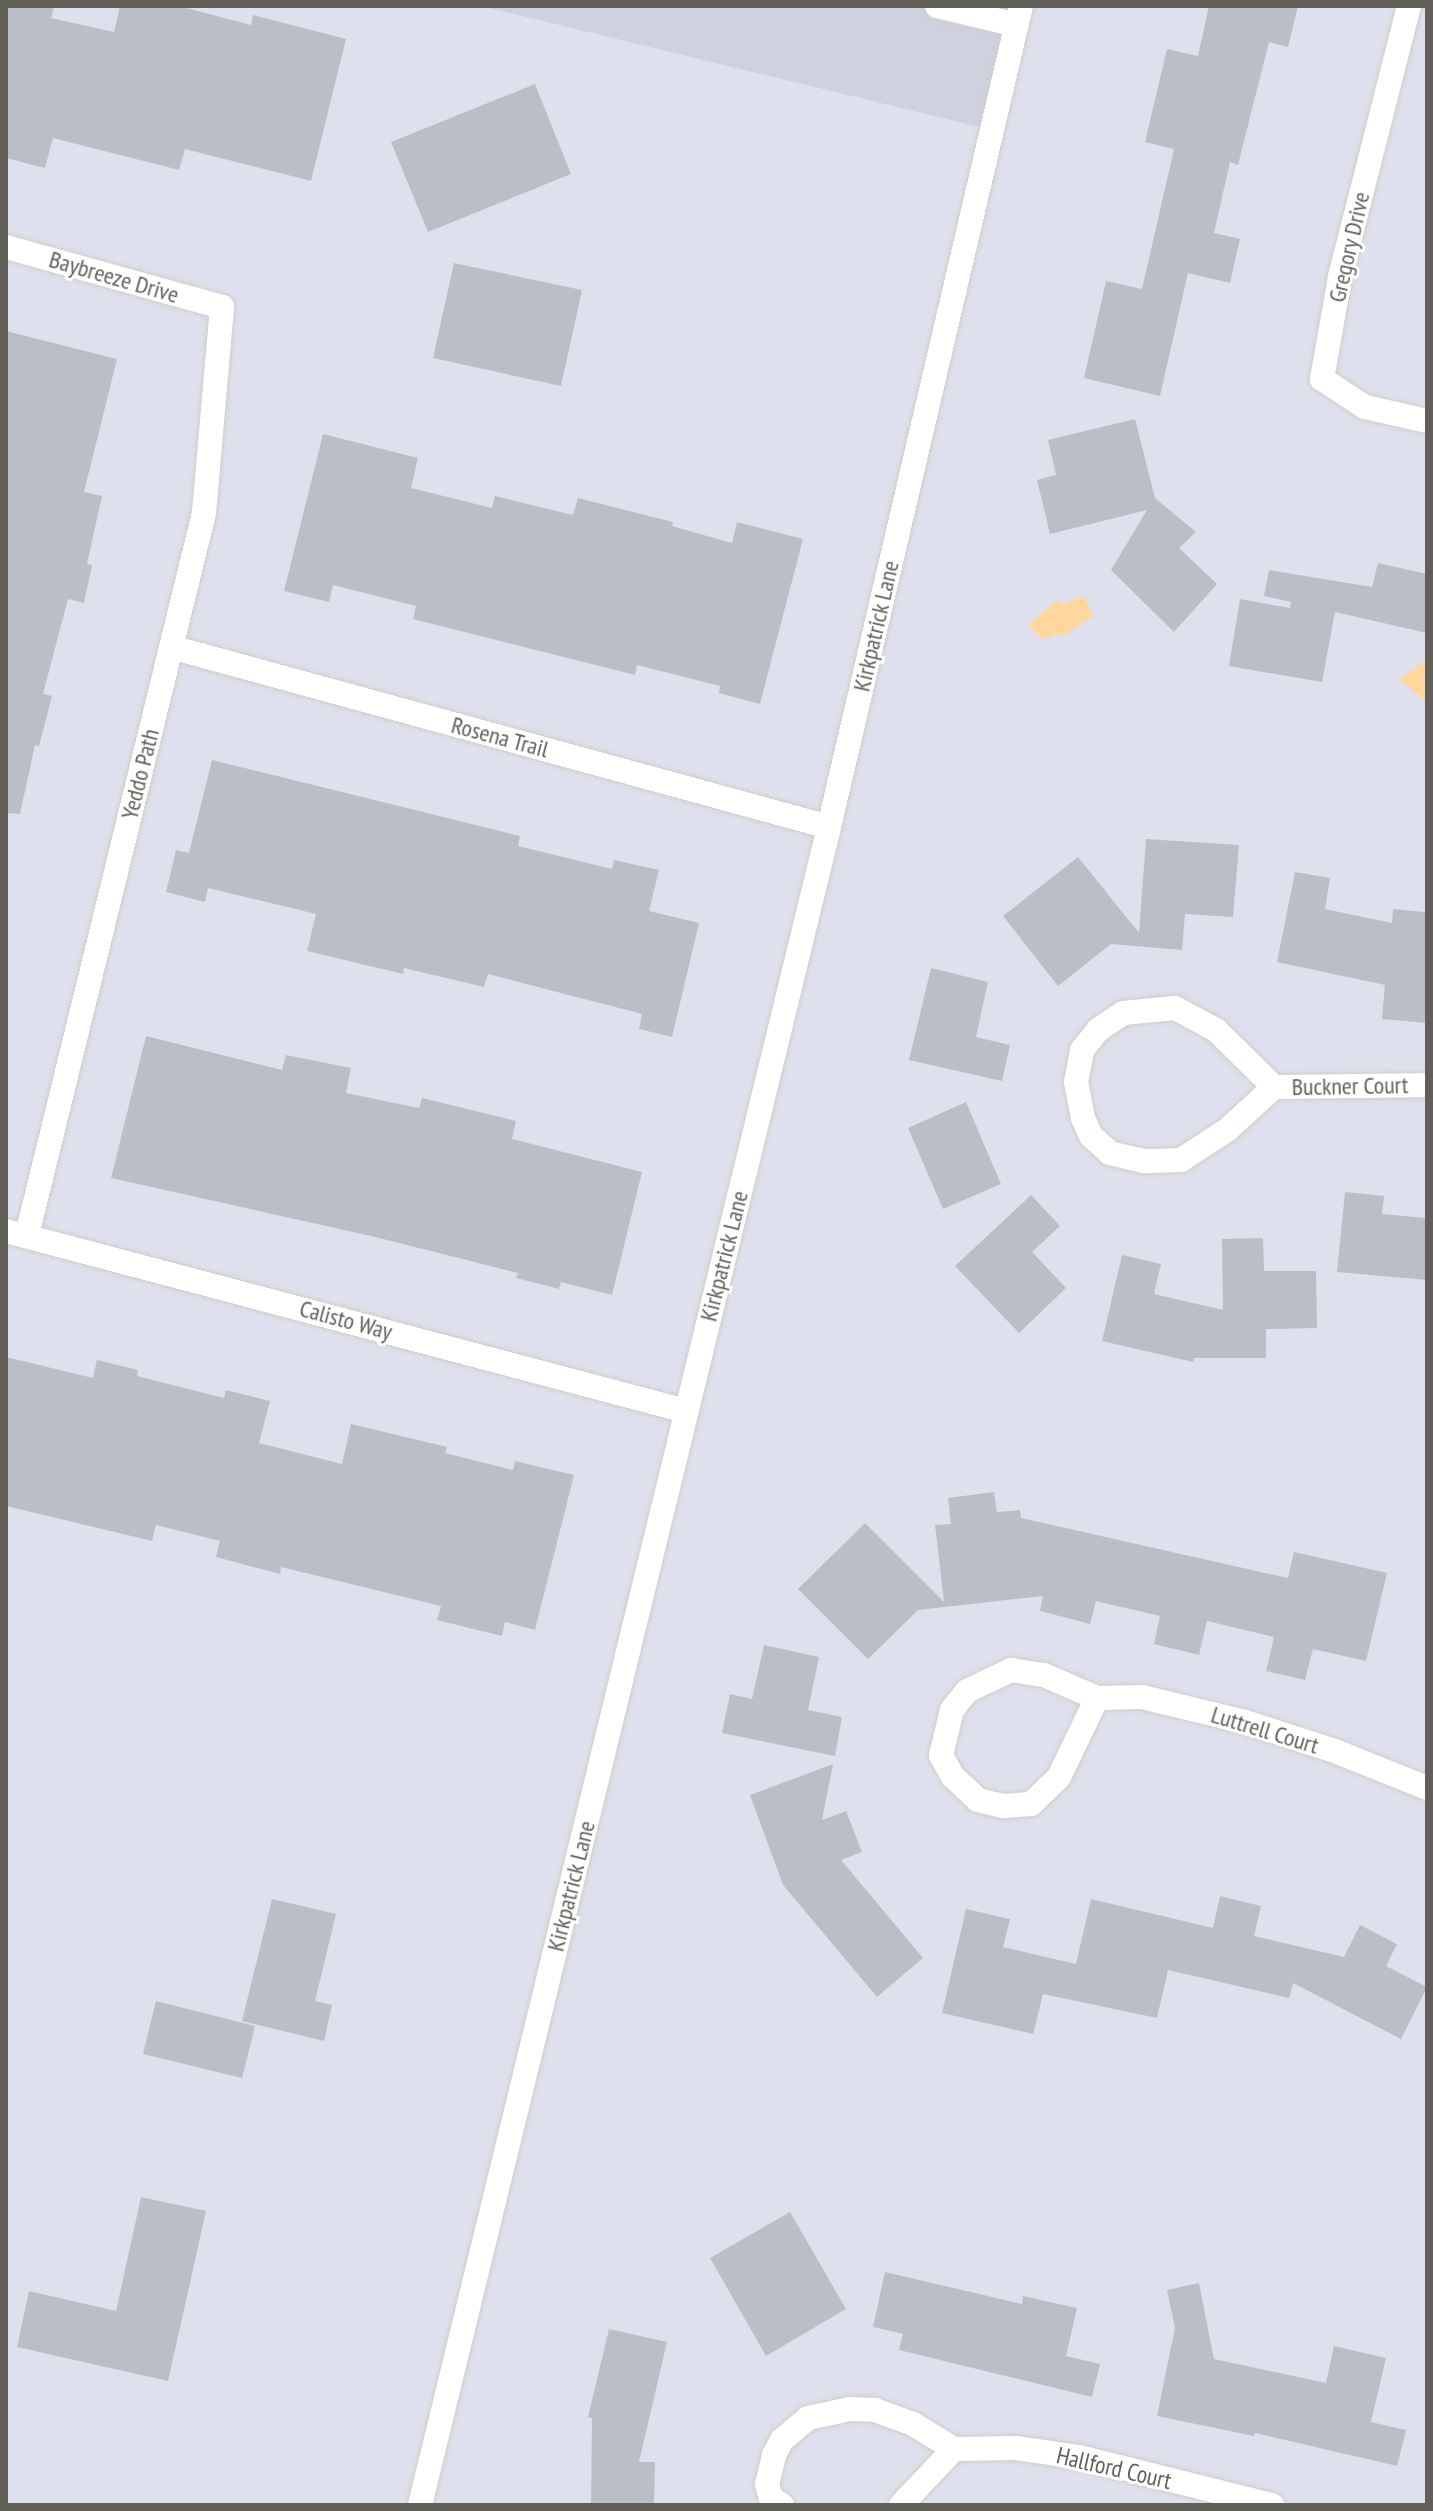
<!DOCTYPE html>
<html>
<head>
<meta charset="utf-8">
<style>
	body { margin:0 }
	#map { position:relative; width:1433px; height:2511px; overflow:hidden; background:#dfe0ed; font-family:"PT Sans Narrow",sans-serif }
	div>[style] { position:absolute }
	.education>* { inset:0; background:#cfd1df }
	.water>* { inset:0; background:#ffd79d }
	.building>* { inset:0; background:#bcbec7 }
	.roads { filter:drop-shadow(0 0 2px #d0cfc8) drop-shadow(0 0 2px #d0cfc8) }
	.minor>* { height:24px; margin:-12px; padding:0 12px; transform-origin:12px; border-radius:12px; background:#fff }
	span { translate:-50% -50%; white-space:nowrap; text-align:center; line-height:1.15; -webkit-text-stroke:6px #fff; paint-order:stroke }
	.street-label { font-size:24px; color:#625f58 }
	.frame { position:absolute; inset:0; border:8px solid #625f58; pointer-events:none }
</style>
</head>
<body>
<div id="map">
	<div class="education">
		<i style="clip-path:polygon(481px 6px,1013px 6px,984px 128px)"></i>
	</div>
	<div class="water">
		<i style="clip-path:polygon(1084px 596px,1094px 616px,1064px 636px,1057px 634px,1043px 640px,1029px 625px,1057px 601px,1065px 604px)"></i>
		<i style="clip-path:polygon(1427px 660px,1427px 703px,1400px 679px)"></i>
	</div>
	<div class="building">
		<i style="clip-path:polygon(6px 6px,54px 6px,51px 18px,114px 32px,120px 6px,179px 6px,251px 25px,253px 15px,346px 39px,311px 181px,185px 149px,179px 170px,53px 138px,45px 168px,6px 158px)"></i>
		<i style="clip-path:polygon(1209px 6px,1298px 6px,1288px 47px,1269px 42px,1238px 165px,1230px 162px,1214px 233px,1240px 239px,1230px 283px,1188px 273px,1160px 396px,1084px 378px,1106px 281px,1142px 289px,1174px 149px,1145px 142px,1167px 49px,1198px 56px)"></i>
		<i style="clip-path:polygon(535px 84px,571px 174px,428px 232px,391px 142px)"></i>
		<i style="clip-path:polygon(454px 263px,582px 290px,561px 386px,433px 358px)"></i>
		<i style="clip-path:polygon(6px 331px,117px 359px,84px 492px,102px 496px,87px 564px,92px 565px,84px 603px,68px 599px,43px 694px,52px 696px,39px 746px,35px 745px,20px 814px,6px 813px)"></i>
		<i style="clip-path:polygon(1135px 419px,1155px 498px,1196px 532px,1179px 548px,1217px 584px,1174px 632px,1111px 570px,1147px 510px,1050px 534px,1037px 480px,1056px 475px,1048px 440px)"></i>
		<i style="clip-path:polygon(323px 434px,418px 458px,411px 488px,492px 508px,495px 496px,573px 515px,578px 498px,673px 522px,672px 526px,732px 543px,737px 522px,803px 539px,760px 704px,719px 693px,720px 686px,637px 665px,635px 675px,413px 619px,416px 606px,333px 585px,329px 602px,284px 591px)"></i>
		<i style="clip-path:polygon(1378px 563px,1427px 574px,1427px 633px,1335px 612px,1322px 682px,1229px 666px,1240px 599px,1290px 608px,1291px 602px,1264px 596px,1269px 570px,1372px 587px)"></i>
		<i style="clip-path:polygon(212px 760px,520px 836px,518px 846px,612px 869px,614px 860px,659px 870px,649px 911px,699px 923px,672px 1037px,639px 1029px,642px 1014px,488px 974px,484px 987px,404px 968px,403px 974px,307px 951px,316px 914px,208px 888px,205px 902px,166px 892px,176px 850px,189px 853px)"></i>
		<i style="clip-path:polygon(1146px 839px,1239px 845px,1233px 917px,1185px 914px,1182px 950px,1111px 944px,1058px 986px,1003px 916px,1078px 857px,1139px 933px)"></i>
		<i style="clip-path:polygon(1295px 872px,1330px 878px,1325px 909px,1392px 923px,1393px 909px,1425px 912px,1427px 1023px,1382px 1019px,1385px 985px,1277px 962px)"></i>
		<i style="clip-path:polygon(931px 968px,988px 982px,976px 1037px,1010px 1045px,1002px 1081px,909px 1060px)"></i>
		<i style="clip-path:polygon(146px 1036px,282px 1070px,286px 1055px,351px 1068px,346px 1093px,419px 1108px,422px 1098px,516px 1121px,512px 1139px,642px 1172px,612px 1295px,561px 1282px,559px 1289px,516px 1278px,518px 1273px,371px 1236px,111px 1178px)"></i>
		<i style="clip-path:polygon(966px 1102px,1001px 1184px,943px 1209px,908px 1128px)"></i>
		<i style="clip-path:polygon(1345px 1192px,1384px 1196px,1382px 1214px,1427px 1218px,1427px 1280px,1337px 1272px)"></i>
		<i style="clip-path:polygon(1031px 1195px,1060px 1226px,1032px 1252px,1066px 1288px,1019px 1333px,955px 1266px)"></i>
		<i style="clip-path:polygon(1263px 1238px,1264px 1271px,1316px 1271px,1317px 1328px,1266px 1329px,1266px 1358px,1194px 1358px,1193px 1362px,1102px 1341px,1122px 1255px,1161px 1264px,1154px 1294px,1223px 1310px,1222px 1239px)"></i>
		<i style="clip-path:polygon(6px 1357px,93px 1378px,97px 1360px,138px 1370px,137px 1376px,224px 1398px,226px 1390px,270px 1401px,259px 1443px,342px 1464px,351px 1424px,447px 1447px,445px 1453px,513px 1470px,515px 1461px,574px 1475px,535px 1630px,505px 1622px,502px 1636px,437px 1620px,441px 1606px,281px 1567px,280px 1574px,216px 1557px,220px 1541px,156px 1525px,152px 1541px,6px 1506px)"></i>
		<i style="clip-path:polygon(994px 1492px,997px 1512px,1020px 1510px,1021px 1518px,1288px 1578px,1294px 1552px,1387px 1573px,1366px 1661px,1313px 1649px,1305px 1680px,1266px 1671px,1274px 1637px,1207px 1621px,1199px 1655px,1154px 1644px,1160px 1616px,1096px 1601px,1090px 1624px,1040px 1611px,1043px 1596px,918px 1610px,868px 1659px,798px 1589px,865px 1523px,944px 1602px,935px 1525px,951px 1524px,948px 1498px)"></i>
		<i style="clip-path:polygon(764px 1645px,819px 1657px,808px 1710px,842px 1717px,835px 1756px,722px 1733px,730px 1694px,752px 1699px)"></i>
		<i style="clip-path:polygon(833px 1764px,822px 1820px,846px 1811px,862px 1852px,841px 1860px,923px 1958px,877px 1997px,783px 1885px,750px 1795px)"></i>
		<i style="clip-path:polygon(1220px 1896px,1261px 1906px,1254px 1936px,1344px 1957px,1360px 1925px,1397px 1944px,1386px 1966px,1427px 1987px,1401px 2039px,1293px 1983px,1289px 1998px,1168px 1970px,1157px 2018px,1043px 1994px,1033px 2034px,942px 2013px,966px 1909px,1010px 1919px,1003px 1947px,1076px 1964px,1091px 1899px,1213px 1928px)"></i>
		<i style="clip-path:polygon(272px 1899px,336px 1914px,315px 2001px,332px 2005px,324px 2041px,242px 2021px)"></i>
		<i style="clip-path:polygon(156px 2001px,255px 2026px,242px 2078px,143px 2054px)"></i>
		<i style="clip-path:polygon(141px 2197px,206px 2211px,168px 2381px,17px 2347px,29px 2291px,116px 2311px)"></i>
		<i style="clip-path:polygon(790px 2212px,846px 2309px,766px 2356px,710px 2258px)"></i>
		<i style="clip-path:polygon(885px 2272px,1022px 2304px,1023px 2296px,1077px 2308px,1066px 2356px,1100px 2364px,1092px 2397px,899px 2350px,903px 2334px,873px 2327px)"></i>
		<i style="clip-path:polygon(1199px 2283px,1214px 2359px,1326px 2383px,1334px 2346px,1386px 2358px,1371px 2422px,1406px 2430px,1397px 2466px,1255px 2433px,1254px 2436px,1157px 2416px,1175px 2328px,1167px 2290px)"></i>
		<i style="clip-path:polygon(609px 2329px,667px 2342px,639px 2462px,655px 2462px,654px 2505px,591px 2505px,592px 2418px,588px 2417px)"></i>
	</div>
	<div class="roads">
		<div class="minor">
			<i style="left:937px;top:6px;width:82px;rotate:13.4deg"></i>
			<i style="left:1409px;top:6px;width:280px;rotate:104.3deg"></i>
			<i style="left:1340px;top:277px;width:104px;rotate:100deg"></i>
			<i style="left:1322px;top:379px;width:51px;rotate:33.1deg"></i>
			<i style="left:1365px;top:407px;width:64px;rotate:12.7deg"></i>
			<i style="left:6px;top:247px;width:224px;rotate:15.5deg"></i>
			<i style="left:222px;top:307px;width:207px;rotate:95deg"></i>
			<i style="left:204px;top:513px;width:743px;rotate:103.77deg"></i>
			<i style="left:171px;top:647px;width:682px;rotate:15.3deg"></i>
			<i style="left:1175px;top:1008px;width:47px;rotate:28.2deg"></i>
			<i style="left:1216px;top:1030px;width:81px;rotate:44.5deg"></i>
			<i style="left:1274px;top:1087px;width:64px;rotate:137.5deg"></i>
			<i style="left:1227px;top:1130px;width:55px;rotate:146.9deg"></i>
			<i style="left:1181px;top:1160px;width:37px;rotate:178deg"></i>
			<i style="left:1144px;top:1161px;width:35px;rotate:-167deg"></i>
			<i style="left:1110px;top:1153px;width:25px;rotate:-138deg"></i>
			<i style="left:1091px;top:1136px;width:20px;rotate:-114deg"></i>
			<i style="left:1083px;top:1118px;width:37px;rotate:-101deg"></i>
			<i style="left:1076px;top:1082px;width:33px;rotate:-79deg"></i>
			<i style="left:1082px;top:1050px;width:26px;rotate:-51deg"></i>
			<i style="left:1098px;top:1030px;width:30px;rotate:-34deg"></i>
			<i style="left:1123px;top:1013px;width:52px;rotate:-5.5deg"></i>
			<i style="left:1274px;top:1087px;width:153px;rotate:-0.7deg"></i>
			<i style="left:6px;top:1231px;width:703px;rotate:14.83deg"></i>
			<i style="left:1011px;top:1670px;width:33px;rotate:9deg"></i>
			<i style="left:1044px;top:1675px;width:58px;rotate:23.5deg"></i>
			<i style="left:1097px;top:1698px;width:88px;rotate:115.7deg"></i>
			<i style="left:1059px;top:1777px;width:39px;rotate:136deg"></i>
			<i style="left:1031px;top:1804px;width:28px;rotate:176deg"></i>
			<i style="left:1003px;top:1806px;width:26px;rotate:-167deg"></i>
			<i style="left:978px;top:1800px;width:34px;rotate:-137deg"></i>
			<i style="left:953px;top:1777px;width:25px;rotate:-119deg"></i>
			<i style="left:941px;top:1755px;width:46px;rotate:-76.3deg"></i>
			<i style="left:952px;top:1710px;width:24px;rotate:-52deg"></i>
			<i style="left:967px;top:1691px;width:49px;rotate:-25.5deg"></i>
			<i style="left:1097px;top:1698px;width:45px;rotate:-1.3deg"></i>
			<i style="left:1142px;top:1697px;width:106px;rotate:13.6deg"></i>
			<i style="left:1245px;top:1722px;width:95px;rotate:17.9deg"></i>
			<i style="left:1335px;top:1751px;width:99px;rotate:21.9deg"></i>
			<i style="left:954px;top:2449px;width:62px;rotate:-0.9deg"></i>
			<i style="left:1016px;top:2448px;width:64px;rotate:8.1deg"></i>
			<i style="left:1079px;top:2457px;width:199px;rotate:14deg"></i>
			<i style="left:420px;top:2505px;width:1727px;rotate:-76.3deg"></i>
			<i style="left:829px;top:827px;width:843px;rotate:-76.84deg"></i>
			<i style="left:782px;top:2505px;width:13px;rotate:-148deg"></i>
			<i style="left:771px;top:2498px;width:15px;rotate:-106deg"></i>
			<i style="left:767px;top:2484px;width:30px;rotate:-76deg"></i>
			<i style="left:774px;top:2455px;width:17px;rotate:-62deg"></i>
			<i style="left:782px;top:2440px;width:34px;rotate:-40deg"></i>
			<i style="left:808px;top:2418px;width:43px;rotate:-12.1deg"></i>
			<i style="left:850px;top:2409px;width:25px;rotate:2deg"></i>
			<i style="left:875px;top:2410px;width:40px;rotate:20.2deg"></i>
			<i style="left:913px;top:2424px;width:48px;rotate:31.4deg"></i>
			<i style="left:954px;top:2449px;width:77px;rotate:133.4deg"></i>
		</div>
	</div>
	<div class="street-label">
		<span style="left:1349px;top:247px;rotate:-77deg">Gregory Drive</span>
		<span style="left:114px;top:277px;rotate:16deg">Baybreeze Drive</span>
		<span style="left:876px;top:626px;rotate:-77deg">Kirkpatrick Lane</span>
		<span style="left:500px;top:737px;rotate:15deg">Rosena Trail</span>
		<span style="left:140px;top:774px;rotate:-76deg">Yeddo Path</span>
		<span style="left:1350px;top:1086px;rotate:-1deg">Buckner Court</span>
		<span style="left:724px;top:1256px;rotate:-76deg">Kirkpatrick Lane</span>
		<span style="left:346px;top:1320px;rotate:15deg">Calisto Way</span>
		<span style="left:1265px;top:1730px;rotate:17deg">Luttrell Court</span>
		<span style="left:571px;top:1886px;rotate:-76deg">Kirkpatrick Lane</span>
		<span style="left:1114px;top:2468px;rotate:13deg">Hallford Court</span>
	</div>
	<div class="frame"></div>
</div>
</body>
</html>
